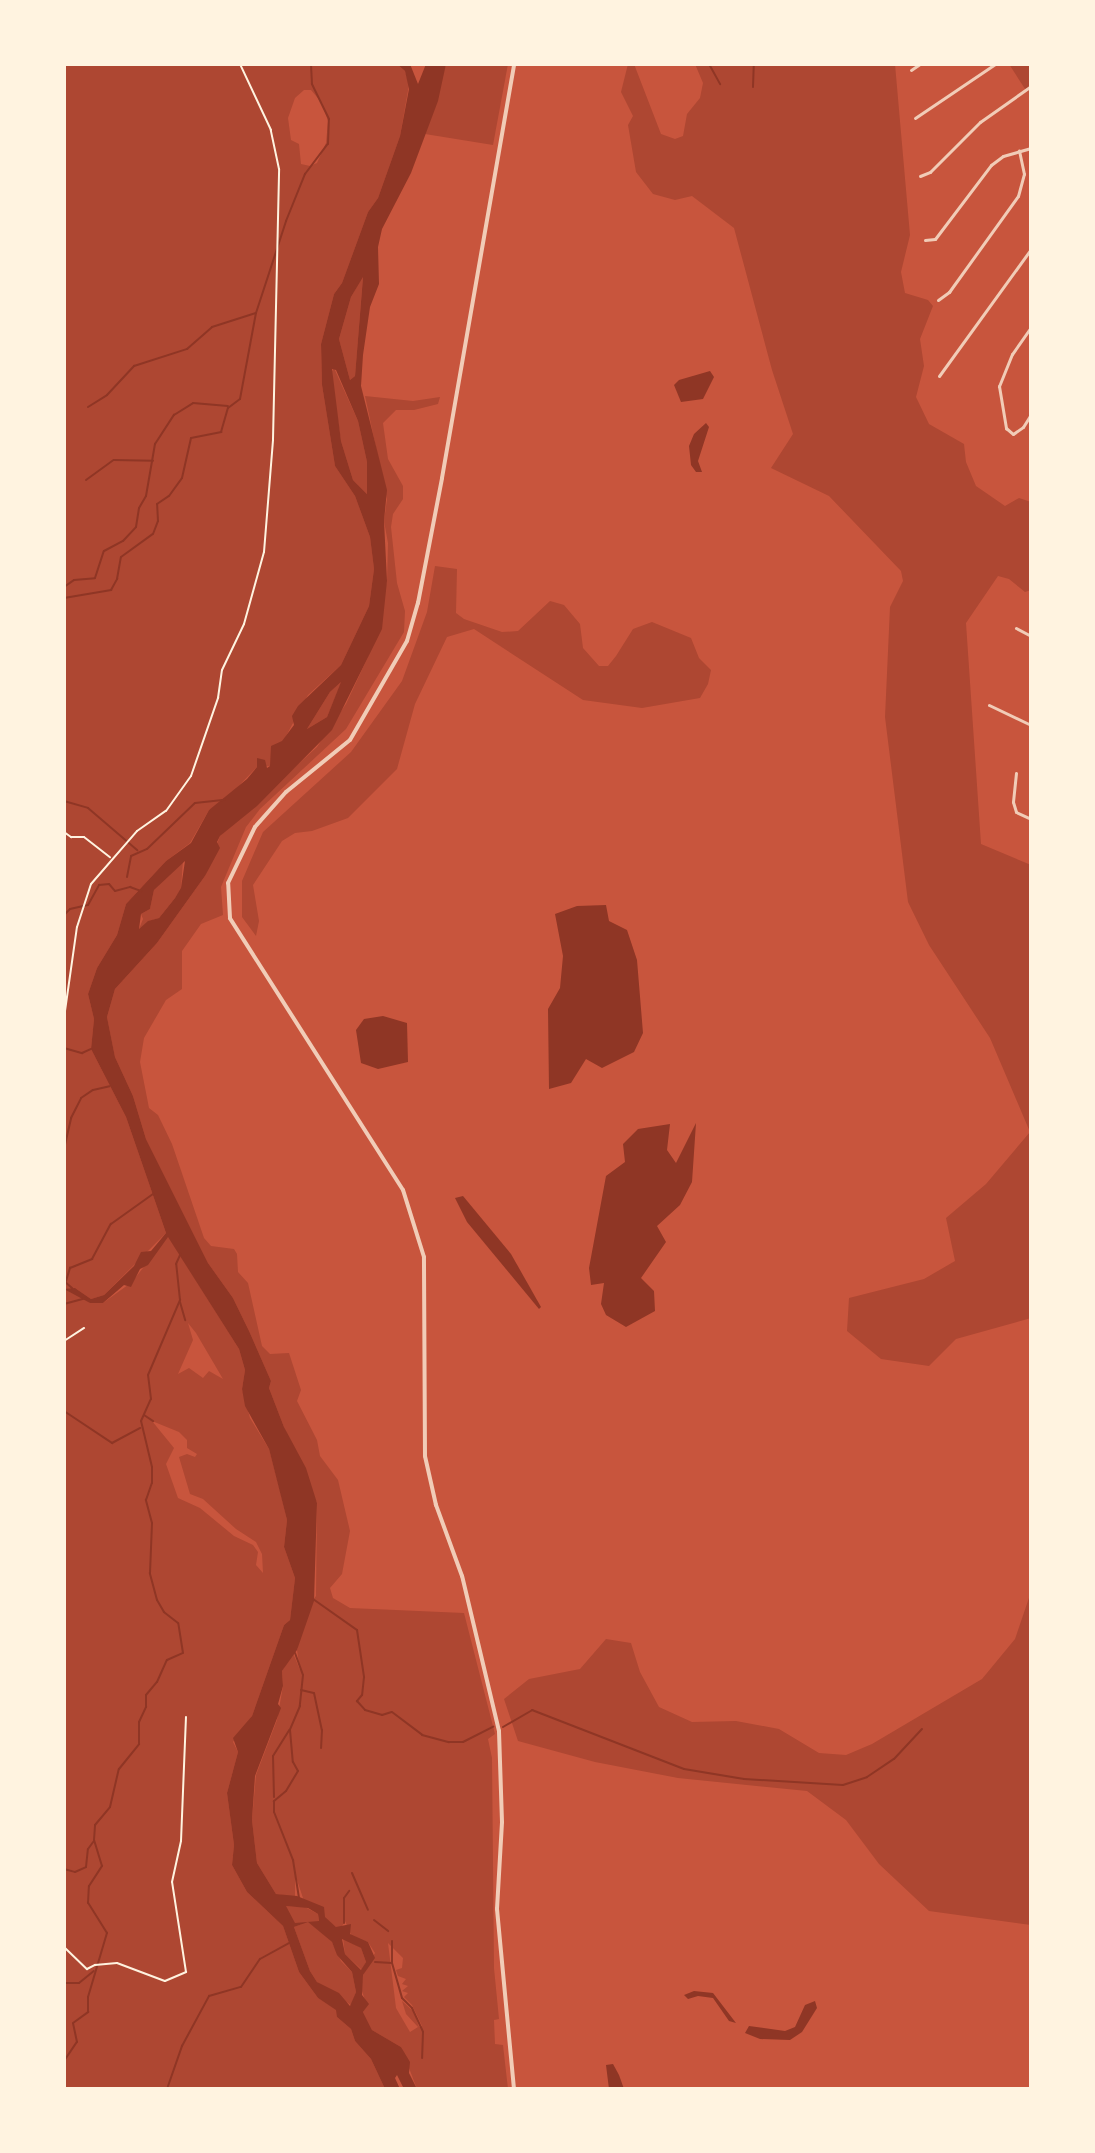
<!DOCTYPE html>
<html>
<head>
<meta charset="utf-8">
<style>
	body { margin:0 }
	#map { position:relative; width:1095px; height:2153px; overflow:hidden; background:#c8553d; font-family:"Golos Text",sans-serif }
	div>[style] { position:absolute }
	.green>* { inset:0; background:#ae4732 }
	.water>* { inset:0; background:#8f3625 }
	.stream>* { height:2px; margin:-1px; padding:0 1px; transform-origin:1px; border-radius:1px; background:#8f3625 }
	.path>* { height:2px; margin:-1px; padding:0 1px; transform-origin:1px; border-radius:1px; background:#fff3e0 }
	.minor>* { height:3px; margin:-1.5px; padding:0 1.5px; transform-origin:1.5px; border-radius:1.5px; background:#f1ccb7 }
	.tertiary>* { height:4px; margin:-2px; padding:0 2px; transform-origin:2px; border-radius:2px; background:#f1ccb7 }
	span { translate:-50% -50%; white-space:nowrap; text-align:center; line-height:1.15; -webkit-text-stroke:6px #fff3e0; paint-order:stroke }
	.frame { position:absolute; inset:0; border:66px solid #fff3e0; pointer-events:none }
</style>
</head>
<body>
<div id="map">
	<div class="green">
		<i style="clip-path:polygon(evenodd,64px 64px,397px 64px,405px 71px,409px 85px,400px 136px,378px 198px,368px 212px,342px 283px,334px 294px,321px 344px,322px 385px,335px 466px,355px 496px,370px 537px,374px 569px,369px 606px,341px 665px,308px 695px,270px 766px,257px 767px,225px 800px,209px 810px,190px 843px,166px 861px,126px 904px,117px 935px,97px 968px,88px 994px,94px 1019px,91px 1049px,126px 1117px,166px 1233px,104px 1295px,91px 1299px,75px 1288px,90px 1303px,103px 1303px,132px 1282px,168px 1236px,239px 1349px,245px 1370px,242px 1389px,250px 1418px,269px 1449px,280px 1491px,287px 1520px,284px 1547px,295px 1578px,290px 1620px,284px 1625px,252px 1716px,233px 1742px,238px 1752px,227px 1793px,234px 1845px,232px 1865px,247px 1892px,283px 1926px,299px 1972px,318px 1998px,337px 2010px,337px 2017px,351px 2029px,355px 2041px,371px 2059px,385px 2089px,64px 2089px,64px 64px,304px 90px,311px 90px,322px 103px,328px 121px,326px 143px,317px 163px,310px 166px,301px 164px,299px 144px,291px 140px,288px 118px,295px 98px,304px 90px,64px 64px,188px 1323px,196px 1333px,223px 1379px,209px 1371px,203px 1378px,189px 1368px,178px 1374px,193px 1340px,188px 1323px,64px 64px,152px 1421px,179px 1432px,187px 1440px,187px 1448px,197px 1454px,195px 1457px,187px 1454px,179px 1457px,190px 1494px,203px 1499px,236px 1529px,256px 1542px,262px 1554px,263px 1573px,256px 1565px,258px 1552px,253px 1545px,234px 1536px,200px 1508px,178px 1498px,166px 1464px,174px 1448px,152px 1421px)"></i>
		<i style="clip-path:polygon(446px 64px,508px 64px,493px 145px,425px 134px)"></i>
		<i style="clip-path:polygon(628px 64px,634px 64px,661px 134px,675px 139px,683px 136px,687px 114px,700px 98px,703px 83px,695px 64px,895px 64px,910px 235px,901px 272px,905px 293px,928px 300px,933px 306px,920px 339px,924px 366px,916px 397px,929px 424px,964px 444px,966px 462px,976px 486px,1005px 506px,1019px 498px,1031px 502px,1031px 590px,1025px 592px,1009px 579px,998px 576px,966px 623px,981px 844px,1031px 865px,1031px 1318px,956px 1339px,929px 1366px,881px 1359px,847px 1331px,849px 1298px,924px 1279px,955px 1261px,946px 1218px,986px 1184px,1030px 1132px,990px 1038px,929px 945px,908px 902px,885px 717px,890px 607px,903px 581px,901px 571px,829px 496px,771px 468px,793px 434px,772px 370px,734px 228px,692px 196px,675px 200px,653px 194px,636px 172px,628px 125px,633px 116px,621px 92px)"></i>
		<i style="clip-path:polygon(1009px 64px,1031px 64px,1031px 86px,1027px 92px)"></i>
		<i style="clip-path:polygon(363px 276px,355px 376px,350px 380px,339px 339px,351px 297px)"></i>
		<i style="clip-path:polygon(334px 368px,358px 421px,367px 462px,367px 494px,353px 480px,341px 441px,331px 373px)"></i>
		<i style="clip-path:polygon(evenodd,365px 396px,413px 401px,440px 397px,438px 404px,414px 410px,396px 410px,383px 423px,388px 459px,403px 486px,403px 499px,393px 514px,391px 527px,397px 583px,405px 611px,404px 632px,346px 729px,260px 809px,246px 827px,221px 887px,223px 915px,201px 924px,182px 951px,182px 989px,166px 1000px,144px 1038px,140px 1062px,149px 1108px,158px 1115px,172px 1144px,204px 1238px,211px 1246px,234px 1249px,237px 1254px,238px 1272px,248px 1283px,262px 1346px,270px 1354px,289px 1353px,301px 1390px,297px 1401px,317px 1440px,320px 1456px,338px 1480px,350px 1531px,342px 1574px,330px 1588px,333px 1598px,350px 1608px,464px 1613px,495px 1734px,488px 1739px,492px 1758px,494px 1968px,499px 2019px,494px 2020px,495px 2044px,503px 2045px,508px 2089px,417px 2089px,401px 2047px,372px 2030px,363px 2012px,367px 2006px,361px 1988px,363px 1975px,375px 1953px,368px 1942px,352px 1937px,345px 1921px,341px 1928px,336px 1927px,304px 1901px,295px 1874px,295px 1897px,276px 1894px,257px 1863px,252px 1820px,256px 1775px,277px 1720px,283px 1686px,282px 1671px,293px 1653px,300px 1670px,297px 1650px,307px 1608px,316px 1596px,317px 1503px,284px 1427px,269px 1388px,271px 1381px,250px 1333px,233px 1298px,208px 1263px,146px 1139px,133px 1096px,115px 1057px,107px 1017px,115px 989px,157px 943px,205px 876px,220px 836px,317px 747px,346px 704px,368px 657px,387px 581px,388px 543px,384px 521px,387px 499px,365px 396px,388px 1943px,403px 1958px,402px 1968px,396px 1970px,398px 1976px,406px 1979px,402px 1984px,408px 1986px,402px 1991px,408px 1993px,404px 1997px,412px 2005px,422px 2026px,419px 2027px,414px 2012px,402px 2001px,406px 2014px,418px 2027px,410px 2032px,396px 2008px,388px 1943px)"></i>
		<i style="clip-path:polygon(435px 566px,457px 569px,456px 613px,464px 619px,502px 632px,518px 631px,550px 601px,564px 605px,580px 624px,583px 648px,599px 666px,608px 666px,616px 656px,633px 629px,652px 622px,691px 638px,699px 658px,711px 670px,708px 684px,700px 698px,642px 708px,583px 700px,474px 629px,447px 637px,415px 704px,397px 769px,348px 818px,312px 831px,295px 833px,282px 841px,253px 885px,259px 921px,256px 936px,242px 917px,242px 881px,263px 832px,351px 752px,402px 681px,427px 612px)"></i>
		<i style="clip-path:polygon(342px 681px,327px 717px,307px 729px,330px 692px)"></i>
		<i style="clip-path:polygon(183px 860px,181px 889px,175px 898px,159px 918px,149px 921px,139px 929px,143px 919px,141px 914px,150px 909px,154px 890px)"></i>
		<i style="clip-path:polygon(1031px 1592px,1031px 1925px,929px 1911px,879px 1864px,846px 1820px,807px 1791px,678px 1778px,595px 1762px,518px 1741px,504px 1699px,529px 1679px,580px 1669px,606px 1639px,631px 1643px,640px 1672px,659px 1707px,692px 1722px,736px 1721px,779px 1729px,819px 1753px,846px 1755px,872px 1744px,982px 1679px,1015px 1639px)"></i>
		<i style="clip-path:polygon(285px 1906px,305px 1907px,318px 1914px,319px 1922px,310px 1923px,332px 1942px,341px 1961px,352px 1972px,356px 1992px,351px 2005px,317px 1982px,310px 1971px,294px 1927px,302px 1924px,294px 1923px)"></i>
		<i style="clip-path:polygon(343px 1938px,361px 1948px,366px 1962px,362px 1970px,345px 1954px)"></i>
	</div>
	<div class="water">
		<i style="clip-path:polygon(evenodd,397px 64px,410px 64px,418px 84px,426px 64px,446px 64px,438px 101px,411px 173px,382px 229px,378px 247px,379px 284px,370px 307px,363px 355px,361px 386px,387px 490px,384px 521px,387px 581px,382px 629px,332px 730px,257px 806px,220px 836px,217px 842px,220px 848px,205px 876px,157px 943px,115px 989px,107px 1017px,115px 1057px,133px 1096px,146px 1139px,208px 1263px,233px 1298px,250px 1333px,271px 1381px,269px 1388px,284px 1427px,306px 1468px,317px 1503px,314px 1601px,297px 1650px,282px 1671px,283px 1686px,278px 1704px,281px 1708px,255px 1776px,252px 1820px,257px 1863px,276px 1894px,297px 1896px,324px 1907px,325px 1917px,336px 1927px,351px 1924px,350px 1934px,368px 1942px,375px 1958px,363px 1975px,362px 1995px,369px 2004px,363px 2012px,372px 2030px,401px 2047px,410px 2062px,409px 2073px,417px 2089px,404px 2089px,397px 2075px,395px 2078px,400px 2089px,385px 2089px,371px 2059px,355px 2041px,351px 2029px,337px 2017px,336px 2010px,318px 1998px,299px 1972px,283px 1926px,247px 1892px,232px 1865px,234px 1845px,227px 1793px,238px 1752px,233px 1738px,252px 1716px,284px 1625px,290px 1620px,295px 1578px,284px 1547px,287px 1520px,269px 1449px,245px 1406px,242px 1389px,245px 1370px,239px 1349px,168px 1237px,148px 1265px,140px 1269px,131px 1287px,124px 1285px,103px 1303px,90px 1303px,64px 1289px,75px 1288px,91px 1299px,104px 1295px,134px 1266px,141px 1252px,151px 1251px,166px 1233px,126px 1117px,91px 1049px,94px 1019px,88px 994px,97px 968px,117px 935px,126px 904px,166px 861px,191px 843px,209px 810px,247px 779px,257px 767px,257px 758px,265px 760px,267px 768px,270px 766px,271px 746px,282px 741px,294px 725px,292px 716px,298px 706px,341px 665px,369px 606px,374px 569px,370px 537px,355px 496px,335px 466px,322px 385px,321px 344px,334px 294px,342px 283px,368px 212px,378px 198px,400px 136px,409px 89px,405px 71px,397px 64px,363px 277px,355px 376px,350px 380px,339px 339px,351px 297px,363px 277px,397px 64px,332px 369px,336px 370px,358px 421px,367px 462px,367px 494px,353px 480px,341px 441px,332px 369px,397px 64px,341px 682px,327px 717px,307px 729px,330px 692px,341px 682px,397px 64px,185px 861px,181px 888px,175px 898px,159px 918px,148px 921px,139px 929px,141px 914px,150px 909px,154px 890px,185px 861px,397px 64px,286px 1906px,308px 1908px,318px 1914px,319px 1921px,295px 1923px,286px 1906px,397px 64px,308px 1922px,332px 1942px,337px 1955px,352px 1972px,356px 1992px,350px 2006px,339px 1993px,317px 1982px,310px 1971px,294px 1927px,308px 1922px,397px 64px,342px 1939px,361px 1948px,366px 1962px,361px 1970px,345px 1954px,342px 1939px)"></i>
		<i style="clip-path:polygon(710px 371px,714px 377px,703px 399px,681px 402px,674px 385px,679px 380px)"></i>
		<i style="clip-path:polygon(706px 423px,709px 427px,698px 461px,702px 472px,696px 472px,691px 465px,689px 446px,694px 434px)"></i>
		<i style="clip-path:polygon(606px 905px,609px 921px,627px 930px,637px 960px,643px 1033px,634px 1052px,602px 1068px,586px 1059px,571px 1083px,549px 1089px,548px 1009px,560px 988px,563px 956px,555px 914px,577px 906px)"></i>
		<i style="clip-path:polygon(383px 1016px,407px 1023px,408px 1062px,378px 1069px,361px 1063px,356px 1030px,364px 1019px)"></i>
		<i style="clip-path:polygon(696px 1123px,692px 1182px,680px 1205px,657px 1226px,666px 1242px,641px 1278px,654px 1291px,655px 1311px,626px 1327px,606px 1315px,601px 1304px,604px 1283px,591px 1285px,589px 1268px,606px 1176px,625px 1162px,623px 1144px,638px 1129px,670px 1124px,667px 1150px,676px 1163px)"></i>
		<i style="clip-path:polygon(463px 1196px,511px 1254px,541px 1307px,539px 1309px,467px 1222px,455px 1198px)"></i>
		<i style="clip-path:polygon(694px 1991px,713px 1993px,736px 2023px,729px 2021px,713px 1998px,698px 1996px,688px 1999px,684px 1995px)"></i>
		<i style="clip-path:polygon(815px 2001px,817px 2008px,802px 2032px,790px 2040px,760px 2039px,745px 2033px,749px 2026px,785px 2031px,795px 2027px,805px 2005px)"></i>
		<i style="clip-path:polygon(613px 2064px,619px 2075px,624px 2089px,609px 2089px,606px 2065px)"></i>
	</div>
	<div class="stream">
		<i style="left:709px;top:64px;width:23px;rotate:61deg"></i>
		<i style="left:753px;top:87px;width:23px;rotate:-88deg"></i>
		<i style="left:88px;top:407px;width:22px;rotate:-32deg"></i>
		<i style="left:107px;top:395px;width:40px;rotate:-47deg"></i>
		<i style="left:134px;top:366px;width:56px;rotate:-17.8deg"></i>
		<i style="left:187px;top:349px;width:33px;rotate:-41deg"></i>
		<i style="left:212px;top:327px;width:46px;rotate:-17.7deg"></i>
		<i style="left:86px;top:480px;width:34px;rotate:-36deg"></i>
		<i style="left:114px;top:460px;width:39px;rotate:1deg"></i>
		<i style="left:64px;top:587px;width:12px;rotate:-35deg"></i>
		<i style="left:74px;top:580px;width:21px;rotate:-5deg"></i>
		<i style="left:95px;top:578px;width:28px;rotate:-72deg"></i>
		<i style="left:104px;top:551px;width:21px;rotate:-28deg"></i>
		<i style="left:123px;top:541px;width:19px;rotate:-47deg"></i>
		<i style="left:136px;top:527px;width:19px;rotate:-81deg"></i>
		<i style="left:139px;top:508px;width:14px;rotate:-60deg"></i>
		<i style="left:146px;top:496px;width:53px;rotate:-80.2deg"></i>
		<i style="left:155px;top:444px;width:35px;rotate:-57deg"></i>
		<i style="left:174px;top:415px;width:22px;rotate:-32deg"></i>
		<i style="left:193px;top:403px;width:35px;rotate:5deg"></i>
		<i style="left:64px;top:598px;width:48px;rotate:-9.7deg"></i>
		<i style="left:111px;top:590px;width:13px;rotate:-61deg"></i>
		<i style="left:117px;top:579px;width:22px;rotate:-80deg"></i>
		<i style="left:121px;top:557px;width:39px;rotate:-36deg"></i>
		<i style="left:153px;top:534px;width:14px;rotate:-69deg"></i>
		<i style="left:158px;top:521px;width:17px;rotate:-93deg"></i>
		<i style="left:157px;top:504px;width:14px;rotate:-34deg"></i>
		<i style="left:169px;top:496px;width:22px;rotate:-54deg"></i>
		<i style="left:182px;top:478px;width:41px;rotate:-77.3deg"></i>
		<i style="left:191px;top:438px;width:31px;rotate:-11deg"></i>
		<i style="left:221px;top:432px;width:25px;rotate:-74deg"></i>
		<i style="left:228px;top:408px;width:15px;rotate:-37deg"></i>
		<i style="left:240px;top:399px;width:87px;rotate:-79.5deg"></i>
		<i style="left:256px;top:313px;width:97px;rotate:-71.9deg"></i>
		<i style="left:286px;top:221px;width:51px;rotate:-68deg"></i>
		<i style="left:305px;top:174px;width:38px;rotate:-53deg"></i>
		<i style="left:328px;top:144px;width:25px;rotate:-88deg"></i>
		<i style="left:329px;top:119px;width:39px;rotate:-116deg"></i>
		<i style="left:312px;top:84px;width:20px;rotate:-93deg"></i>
		<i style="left:64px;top:801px;width:25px;rotate:16deg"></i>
		<i style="left:88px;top:808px;width:65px;rotate:40.6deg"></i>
		<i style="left:127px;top:877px;width:21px;rotate:-79deg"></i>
		<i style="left:131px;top:856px;width:17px;rotate:-24deg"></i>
		<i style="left:147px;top:849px;width:66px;rotate:-43.8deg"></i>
		<i style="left:195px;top:803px;width:30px;rotate:-6deg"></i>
		<i style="left:64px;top:915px;width:8px;rotate:-45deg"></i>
		<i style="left:70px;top:909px;width:18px;rotate:-13deg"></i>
		<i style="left:88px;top:905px;width:23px;rotate:-61deg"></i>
		<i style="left:99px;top:885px;width:10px;rotate:-6deg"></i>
		<i style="left:109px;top:884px;width:9px;rotate:49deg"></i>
		<i style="left:115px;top:891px;width:16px;rotate:-15deg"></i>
		<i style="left:130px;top:887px;width:12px;rotate:20deg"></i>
		<i style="left:64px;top:1048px;width:19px;rotate:16deg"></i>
		<i style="left:82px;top:1053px;width:10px;rotate:-24deg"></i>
		<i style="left:64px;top:1149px;width:32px;rotate:-77deg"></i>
		<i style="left:71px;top:1118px;width:22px;rotate:-63deg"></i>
		<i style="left:81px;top:1098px;width:14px;rotate:-34deg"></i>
		<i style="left:93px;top:1090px;width:17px;rotate:-13deg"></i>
		<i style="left:64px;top:1281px;width:11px;rotate:41deg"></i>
		<i style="left:66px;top:1281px;width:14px;rotate:-73deg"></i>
		<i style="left:70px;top:1268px;width:24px;rotate:-22deg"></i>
		<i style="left:92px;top:1259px;width:40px;rotate:-62deg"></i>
		<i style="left:111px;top:1224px;width:52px;rotate:-35.5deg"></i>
		<i style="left:180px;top:1302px;width:19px;rotate:74deg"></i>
		<i style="left:64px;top:1304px;width:23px;rotate:-15deg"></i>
		<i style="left:64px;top:1411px;width:58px;rotate:33.7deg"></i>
		<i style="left:112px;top:1443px;width:32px;rotate:-28deg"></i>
		<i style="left:144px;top:1415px;width:11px;rotate:34deg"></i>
		<i style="left:313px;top:1599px;width:54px;rotate:35.2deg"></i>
		<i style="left:357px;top:1630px;width:48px;rotate:81.5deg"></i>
		<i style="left:364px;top:1677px;width:18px;rotate:96deg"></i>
		<i style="left:362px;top:1695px;width:8px;rotate:130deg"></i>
		<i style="left:357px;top:1701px;width:12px;rotate:48deg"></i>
		<i style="left:365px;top:1710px;width:18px;rotate:16deg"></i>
		<i style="left:382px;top:1715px;width:10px;rotate:-17deg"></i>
		<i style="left:392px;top:1712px;width:38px;rotate:37deg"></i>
		<i style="left:422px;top:1735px;width:28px;rotate:15deg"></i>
		<i style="left:449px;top:1742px;width:14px"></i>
		<i style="left:463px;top:1742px;width:34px;rotate:-27deg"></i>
		<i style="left:295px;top:1653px;width:23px;rotate:70deg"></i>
		<i style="left:303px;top:1675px;width:31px;rotate:96deg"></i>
		<i style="left:300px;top:1706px;width:26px;rotate:113deg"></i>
		<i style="left:290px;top:1730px;width:32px;rotate:85deg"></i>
		<i style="left:293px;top:1762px;width:10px;rotate:61deg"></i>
		<i style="left:298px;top:1771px;width:23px;rotate:121deg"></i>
		<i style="left:286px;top:1791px;width:16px;rotate:140deg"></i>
		<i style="left:274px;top:1801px;width:11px;rotate:90deg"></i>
		<i style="left:274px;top:1812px;width:52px;rotate:68.4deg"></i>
		<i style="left:293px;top:1860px;width:38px;rotate:81deg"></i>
		<i style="left:301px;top:1690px;width:13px;rotate:13deg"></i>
		<i style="left:314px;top:1693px;width:38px;rotate:78deg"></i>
		<i style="left:322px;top:1730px;width:18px;rotate:93deg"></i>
		<i style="left:503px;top:1727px;width:34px;rotate:-30deg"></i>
		<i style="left:532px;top:1710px;width:163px;rotate:21.2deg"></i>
		<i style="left:684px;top:1769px;width:61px;rotate:9.5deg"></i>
		<i style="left:744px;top:1779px;width:99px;rotate:3.5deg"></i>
		<i style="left:843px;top:1785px;width:25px;rotate:-18deg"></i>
		<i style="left:867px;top:1777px;width:32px;rotate:-34deg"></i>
		<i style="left:894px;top:1759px;width:41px;rotate:-47deg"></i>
		<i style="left:274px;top:1797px;width:41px;rotate:-91.4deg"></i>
		<i style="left:273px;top:1756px;width:31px;rotate:-58deg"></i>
		<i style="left:64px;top:1869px;width:11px;rotate:15deg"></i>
		<i style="left:75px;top:1872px;width:12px;rotate:-24deg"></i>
		<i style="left:86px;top:1867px;width:18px;rotate:-84deg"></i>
		<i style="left:88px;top:1849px;width:9px;rotate:-54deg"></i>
		<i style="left:352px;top:1873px;width:40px;rotate:66.6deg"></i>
		<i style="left:374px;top:1920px;width:18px;rotate:38deg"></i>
		<i style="left:344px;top:1923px;width:25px;rotate:-90deg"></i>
		<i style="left:344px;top:1898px;width:9px;rotate:-54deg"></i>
		<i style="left:392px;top:1941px;width:21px;rotate:90deg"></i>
		<i style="left:375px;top:1962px;width:17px;rotate:3deg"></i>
		<i style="left:392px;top:1963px;width:36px;rotate:74deg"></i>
		<i style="left:402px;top:1998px;width:14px;rotate:45deg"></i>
		<i style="left:412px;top:2008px;width:26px;rotate:65deg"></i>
		<i style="left:423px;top:2032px;width:26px;rotate:92deg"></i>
		<i style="left:64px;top:1983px;width:15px"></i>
		<i style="left:79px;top:1983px;width:19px;rotate:-39deg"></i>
		<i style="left:64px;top:2061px;width:23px;rotate:-56deg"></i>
		<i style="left:77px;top:2042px;width:19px;rotate:-102deg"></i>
		<i style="left:73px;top:2023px;width:19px;rotate:-36deg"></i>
		<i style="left:88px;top:2012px;width:15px;rotate:-90deg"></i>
		<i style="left:88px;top:1997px;width:67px;rotate:-73.5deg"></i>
		<i style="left:107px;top:1933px;width:36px;rotate:-122deg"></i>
		<i style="left:88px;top:1903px;width:17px;rotate:-87deg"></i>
		<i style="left:89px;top:1886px;width:24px;rotate:-57deg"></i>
		<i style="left:102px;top:1866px;width:27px;rotate:-107deg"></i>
		<i style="left:94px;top:1840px;width:15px;rotate:-86deg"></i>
		<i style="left:95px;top:1825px;width:23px;rotate:-50deg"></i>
		<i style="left:110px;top:1807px;width:39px;rotate:-77deg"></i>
		<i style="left:119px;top:1769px;width:32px;rotate:-51deg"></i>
		<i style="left:139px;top:1744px;width:22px;rotate:-90deg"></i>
		<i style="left:139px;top:1722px;width:17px;rotate:-65deg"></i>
		<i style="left:146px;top:1707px;width:12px;rotate:-90deg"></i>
		<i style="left:146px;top:1695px;width:17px;rotate:-50deg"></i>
		<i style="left:157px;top:1682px;width:24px;rotate:-66deg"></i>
		<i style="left:167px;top:1660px;width:17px;rotate:-24deg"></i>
		<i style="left:183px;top:1653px;width:30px;rotate:-99deg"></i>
		<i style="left:178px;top:1623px;width:18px;rotate:-142deg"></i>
		<i style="left:164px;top:1612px;width:14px;rotate:-120deg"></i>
		<i style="left:157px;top:1600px;width:28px;rotate:-105deg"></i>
		<i style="left:150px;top:1573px;width:50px;rotate:-87.7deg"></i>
		<i style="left:152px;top:1523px;width:24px;rotate:-105deg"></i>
		<i style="left:146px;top:1500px;width:18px;rotate:-71deg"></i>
		<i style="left:152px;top:1483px;width:16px;rotate:-90deg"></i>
		<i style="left:152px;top:1467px;width:47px;rotate:-103.4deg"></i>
		<i style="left:141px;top:1421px;width:24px;rotate:-66deg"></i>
		<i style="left:151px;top:1399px;width:24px;rotate:-97deg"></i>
		<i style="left:148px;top:1375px;width:82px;rotate:-66.9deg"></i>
		<i style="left:180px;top:1300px;width:36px;rotate:-96deg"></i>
		<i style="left:176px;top:1264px;width:12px;rotate:-66deg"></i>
		<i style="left:167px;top:2089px;width:46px;rotate:-70.8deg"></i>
		<i style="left:182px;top:2046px;width:57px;rotate:-61.6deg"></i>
		<i style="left:209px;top:1996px;width:33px;rotate:-16deg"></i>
		<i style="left:241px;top:1987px;width:34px;rotate:-56deg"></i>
		<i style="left:260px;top:1959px;width:33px;rotate:-29deg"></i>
	</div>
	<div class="path">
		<i style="left:64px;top:832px;width:9px;rotate:36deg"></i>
		<i style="left:71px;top:837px;width:13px"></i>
		<i style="left:84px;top:837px;width:33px;rotate:38deg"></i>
		<i style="left:64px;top:1018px;width:92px;rotate:-81.9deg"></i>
		<i style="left:77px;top:927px;width:45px;rotate:-72deg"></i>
		<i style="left:91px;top:884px;width:70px;rotate:-49deg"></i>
		<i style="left:137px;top:831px;width:35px;rotate:-35deg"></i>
		<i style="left:166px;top:811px;width:43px;rotate:-54.5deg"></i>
		<i style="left:191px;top:776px;width:83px;rotate:-70.9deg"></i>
		<i style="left:218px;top:698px;width:28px;rotate:-82deg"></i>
		<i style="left:222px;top:670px;width:51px;rotate:-64.4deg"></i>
		<i style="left:244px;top:624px;width:75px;rotate:-74.5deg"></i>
		<i style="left:264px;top:552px;width:113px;rotate:-85.4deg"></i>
		<i style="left:273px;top:439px;width:270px;rotate:-88.7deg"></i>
		<i style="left:279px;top:169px;width:40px;rotate:-102deg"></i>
		<i style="left:271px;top:130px;width:73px;rotate:-115.2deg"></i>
		<i style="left:64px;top:1245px;width:17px;rotate:90deg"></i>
		<i style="left:64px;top:1341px;width:24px;rotate:-33deg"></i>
		<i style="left:64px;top:1947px;width:32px;rotate:44deg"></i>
		<i style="left:87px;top:1969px;width:9px;rotate:-27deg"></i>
		<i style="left:95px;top:1965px;width:22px;rotate:-5deg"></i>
		<i style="left:117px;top:1963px;width:51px;rotate:20.6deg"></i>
		<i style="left:165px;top:1981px;width:23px;rotate:-23deg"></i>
		<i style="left:186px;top:1972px;width:91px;rotate:-98.8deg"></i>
		<i style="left:172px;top:1882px;width:42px;rotate:-77.6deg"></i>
		<i style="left:181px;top:1841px;width:124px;rotate:-87.7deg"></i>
	</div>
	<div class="minor">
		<i style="left:911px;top:70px;width:11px;rotate:-34deg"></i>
		<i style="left:915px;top:118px;width:97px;rotate:-34deg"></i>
		<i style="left:920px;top:176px;width:11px;rotate:-22deg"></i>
		<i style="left:930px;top:172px;width:71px;rotate:-45deg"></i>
		<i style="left:980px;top:122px;width:62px;rotate:-35.2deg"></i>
		<i style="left:925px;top:240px;width:10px;rotate:-6deg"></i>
		<i style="left:935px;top:239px;width:93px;rotate:-52.9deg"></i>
		<i style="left:991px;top:165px;width:15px;rotate:-37deg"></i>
		<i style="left:1003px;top:156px;width:29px;rotate:-16deg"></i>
		<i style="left:938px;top:300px;width:14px;rotate:-36deg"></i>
		<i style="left:949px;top:292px;width:118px;rotate:-54.3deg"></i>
		<i style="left:1018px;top:196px;width:23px;rotate:-75deg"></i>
		<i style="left:1024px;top:174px;width:24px;rotate:-102deg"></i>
		<i style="left:1031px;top:327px;width:33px;rotate:125deg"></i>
		<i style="left:1012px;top:354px;width:35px;rotate:112deg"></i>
		<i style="left:999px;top:386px;width:43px;rotate:80.5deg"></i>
		<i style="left:1006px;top:428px;width:9px;rotate:41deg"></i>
		<i style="left:1013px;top:434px;width:12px;rotate:-35deg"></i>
		<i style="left:1023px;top:427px;width:15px;rotate:-58deg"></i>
		<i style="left:939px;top:376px;width:157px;rotate:-54.1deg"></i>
		<i style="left:1016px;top:628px;width:17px;rotate:28deg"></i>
		<i style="left:989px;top:705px;width:47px;rotate:25.5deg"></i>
		<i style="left:1016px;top:773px;width:29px;rotate:96deg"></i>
		<i style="left:1013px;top:802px;width:10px;rotate:73deg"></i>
		<i style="left:1016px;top:812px;width:17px;rotate:25deg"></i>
	</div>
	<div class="tertiary">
		<i style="left:514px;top:2089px;width:181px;rotate:-95.4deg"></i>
		<i style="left:497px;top:1909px;width:87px;rotate:-86.7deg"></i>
		<i style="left:502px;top:1822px;width:91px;rotate:-91.9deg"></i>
		<i style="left:499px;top:1731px;width:159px;rotate:-103.4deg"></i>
		<i style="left:462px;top:1576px;width:76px;rotate:-110.1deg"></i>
		<i style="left:436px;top:1505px;width:50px;rotate:-102.7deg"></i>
		<i style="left:425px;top:1456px;width:199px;rotate:-90.3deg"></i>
		<i style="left:424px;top:1257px;width:70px;rotate:-107.4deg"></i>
		<i style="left:403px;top:1190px;width:322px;rotate:-122.5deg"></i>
		<i style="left:230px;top:918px;width:35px;rotate:-93deg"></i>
		<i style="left:228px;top:883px;width:62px;rotate:-64.3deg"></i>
		<i style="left:255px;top:827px;width:47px;rotate:-48.5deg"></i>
		<i style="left:286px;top:792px;width:82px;rotate:-39.1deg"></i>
		<i style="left:350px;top:740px;width:114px;rotate:-60.1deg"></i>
		<i style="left:407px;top:641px;width:40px;rotate:-74deg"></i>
		<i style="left:418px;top:603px;width:127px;rotate:-79.1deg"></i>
		<i style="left:442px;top:478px;width:420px;rotate:-80.1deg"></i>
	</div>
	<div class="frame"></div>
</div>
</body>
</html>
